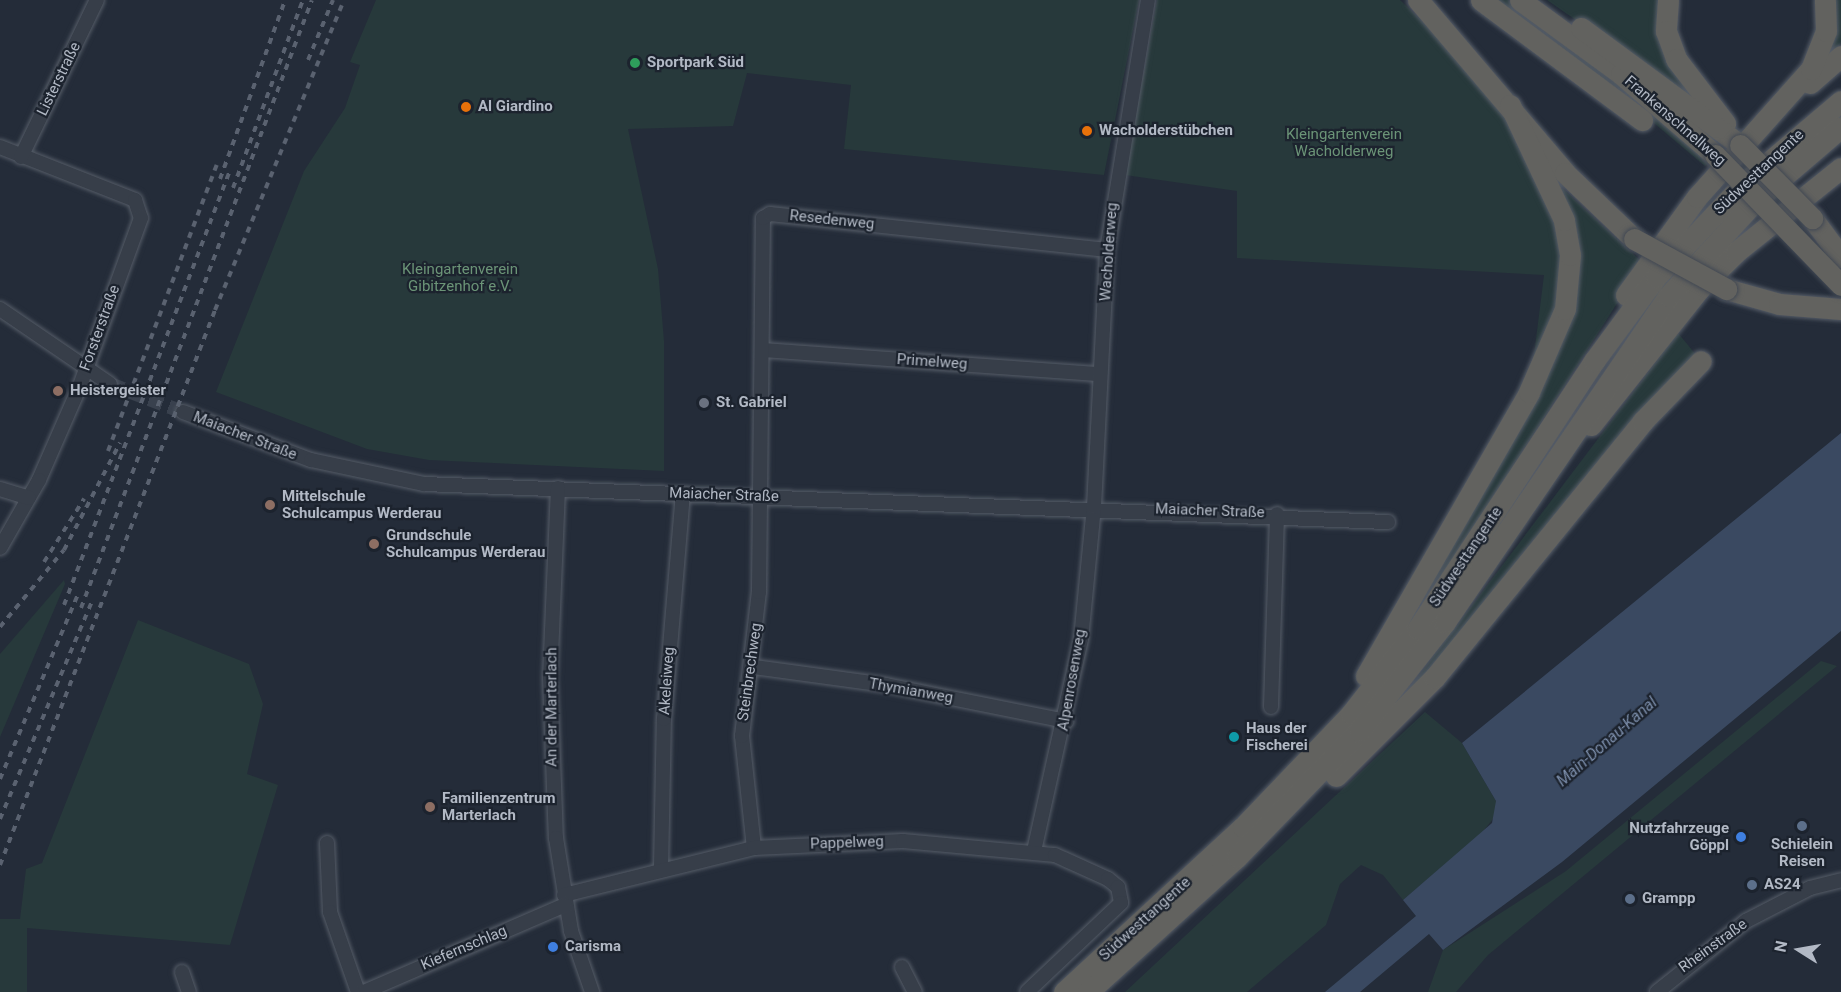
<!DOCTYPE html>
<html>
<head>
<meta charset="utf-8">
<style>
	body { margin:0 }
	#map { position:relative; width:1841px; height:992px; overflow:hidden; background:#242c39; font-family:Roboto,sans-serif }
	div>[style] { position:absolute }
	.green>* { inset:0; background:#27393b }
	.water>* { inset:0; background:#3a4961 }
	.minor-tunnel>* { height:14px; margin-top:-7px; transform-origin:0; background:repeating-linear-gradient(90deg,#39414e 0 14px,transparent 0 21px) }
	.roads { filter:drop-shadow(0 0 2px #555c67) drop-shadow(0 0 2px #555c67) }
	.minor>* { height:14px; margin:-7px; padding:0 7px; transform-origin:7px; border-radius:7px; background:#373e49 }
	.trunk>* { height:21px; margin:-10.5px; padding:0 10.5px; transform-origin:10.5px; border-radius:10.5px; background:#62625f }
	.rail>* { height:4px; margin-top:-2px; transform-origin:0; background:repeating-linear-gradient(90deg,#5a6270 0 6px,transparent 0 12px) }
	.bridges { filter:drop-shadow(0 0 2px #424954) drop-shadow(0 0 2px #424954) }
	.trunk-bridge>* { height:21px; margin:-10.5px; padding:0 10.5px; transform-origin:10.5px; border-radius:10.5px; background:#62625f }
	.dots>* { width:16px; height:16px; translate:-50% -50%; box-sizing:border-box; border:3px solid #1c232e; border-radius:50% }
	span { translate:-50% -50%; white-space:nowrap; text-align:center; line-height:1.15; -webkit-text-stroke:4.5px #1c232e; paint-order:stroke }
	.poi-label { font-size:15px; color:#b2b9c5; font-weight:700 }
	.left { translate:0 -50%; text-align:left }
	.right { translate:-100% -50%; text-align:right }
	.street-label { font-size:15px; color:#b2b9c5 }
	.park-label { font-size:15px; color:#6b9477 }
	.water-label { font-size:16px; color:#7c8eab; font-style:italic }
	.north { position:absolute; left:1769px; top:920px; width:60px; height:60px; -webkit-text-stroke:4px #1c232e; paint-order:stroke; rotate:281deg; font-size:16px; font-weight:700; line-height:24px; text-align:center; color:#b2b9c5 }
	.north::after { content:''; display:block; margin:auto; width:21px; height:27px; background:#b2b9c5; clip-path:polygon(50% 0,100% 100%,50% 72%,0 100%) }
</style>
</head>
<body>
<div id="map">
	<div class="green">
		<i style="clip-path:polygon(376px 0,1139px 0,1104px 175px,844px 149px,851px 85px,747px 73px,733px 126px,628px 129px,658px 269px,664px 341px,664px 471px,429px 460px,367px 449px,216px 392px,304px 171px,345px 108px,360px 65px,350px 62px)"></i>
		<i style="clip-path:polygon(1157px 0,1400px 0,1447px 45px,1510px 124px,1552px 198px,1566px 276px,1531px 379px,1544px 275px,1237px 258px,1237px 191px,1125px 175px)"></i>
		<i style="clip-path:polygon(1494px 0,1508px 0,1552px 30px,1711px 160px,1705px 166px,1585px 65px)"></i>
		<i style="clip-path:polygon(1547px 0,1662px 0,1694px 95px,1691px 100px)"></i>
		<i style="clip-path:polygon(1831px 0,1841px 0,1841px 43px,1824px 66px)"></i>
		<i style="clip-path:polygon(1563px 189px,1643px 263px,1423px 606px,1417px 601px,1561px 337px,1559px 192px)"></i>
		<i style="clip-path:polygon(1678px 333px,1697px 356px,1487px 610px,1392px 711px)"></i>
		<i style="clip-path:polygon(64px 580px,65px 584px,0 737px,0 654px)"></i>
		<i style="clip-path:polygon(138px 620px,249px 664px,263px 704px,247px 774px,278px 785px,230px 945px,27px 928px,27px 992px,0 992px,0 919px,20px 919px,26px 869px,42px 863px)"></i>
		<i style="clip-path:polygon(1821px 661px,1837px 666px,1488px 955px,1456px 992px,1428px 992px,1443px 950px,1566px 871px)"></i>
		<i style="clip-path:polygon(1425px 712px,1462px 743px,1496px 801px,1496px 815px,1481px 834px,1403px 900px,1383px 875px,1361px 865px,1340px 884px,1326px 925px,1247px 992px,1125px 992px)"></i>
	</div>
	<div class="water">
		<i style="clip-path:polygon(1841px 433px,1841px 631px,1562px 862px,1443px 950px,1429px 934px,1360px 992px,1325px 992px,1416px 916px,1403px 900px,1492px 823px,1496px 801px,1462px 743px)"></i>
	</div>
	<div class="minor-tunnel">
		<i style="left:110px;top:384px;width:78px;rotate:21deg"></i>
	</div>
	<div class="roads">
		<div class="minor">
			<i style="left:0;top:147px;width:145px;rotate:21.4deg"></i>
			<i style="left:135px;top:200px;width:19px;rotate:72deg"></i>
			<i style="left:141px;top:218px;width:179px;rotate:110deg"></i>
			<i style="left:80px;top:386px;width:103px;rotate:113.6deg"></i>
			<i style="left:39px;top:480px;width:78px;rotate:119.8deg"></i>
			<i style="left:21px;top:157px;width:174px;rotate:-64.2deg"></i>
			<i style="left:0;top:309px;width:133px;rotate:34.3deg"></i>
			<i style="left:763px;top:350px;width:338px;rotate:4.1deg"></i>
			<i style="left:183px;top:412px;width:137px;rotate:20.6deg"></i>
			<i style="left:311px;top:460px;width:116px;rotate:12deg"></i>
			<i style="left:424px;top:484px;width:965px;rotate:2.26deg"></i>
			<i style="left:558px;top:488px;width:189px;rotate:92.4deg"></i>
			<i style="left:550px;top:677px;width:161px;rotate:87.9deg"></i>
			<i style="left:556px;top:838px;width:94px;rotate:80.8deg"></i>
			<i style="left:571px;top:931px;width:65px;rotate:71deg"></i>
			<i style="left:0;top:489px;width:30px;rotate:17deg"></i>
			<i style="left:754px;top:667px;width:133px;rotate:7.8deg"></i>
			<i style="left:886px;top:685px;width:184px;rotate:11.3deg"></i>
			<i style="left:1271px;top:707px;width:193px;rotate:-88.2deg"></i>
			<i style="left:327px;top:843px;width:69px;rotate:87.5deg"></i>
			<i style="left:330px;top:912px;width:85px;rotate:70.7deg"></i>
			<i style="left:754px;top:848px;width:113px;rotate:-96.1deg"></i>
			<i style="left:742px;top:736px;width:145px;rotate:-83.3deg"></i>
			<i style="left:759px;top:592px;width:374px;rotate:-89.4deg"></i>
			<i style="left:763px;top:218px;width:8px;rotate:-30deg"></i>
			<i style="left:770px;top:214px;width:339px;rotate:6.1deg"></i>
			<i style="left:1034px;top:851px;width:217px;rotate:-77.5deg"></i>
			<i style="left:1081px;top:639px;width:133px;rotate:-84.4deg"></i>
			<i style="left:1094px;top:507px;width:257px;rotate:-87.1deg"></i>
			<i style="left:1107px;top:250px;width:253px;rotate:-80.7deg"></i>
			<i style="left:661px;top:869px;width:150px;rotate:-88.9deg"></i>
			<i style="left:664px;top:719px;width:226px;rotate:-85.2deg"></i>
			<i style="left:564px;top:895px;width:196px;rotate:-13.9deg"></i>
			<i style="left:754px;top:848px;width:149px;rotate:-2.7deg"></i>
			<i style="left:903px;top:841px;width:153px;rotate:5.3deg"></i>
			<i style="left:1055px;top:855px;width:58px;rotate:24.4deg"></i>
			<i style="left:1108px;top:879px;width:13px;rotate:39deg"></i>
			<i style="left:1118px;top:887px;width:16px;rotate:79deg"></i>
			<i style="left:1121px;top:903px;width:129px;rotate:136.6deg"></i>
			<i style="left:902px;top:967px;width:28px;rotate:63deg"></i>
			<i style="left:182px;top:972px;width:21px;rotate:71deg"></i>
			<i style="left:364px;top:992px;width:219px;rotate:-23.4deg"></i>
			<i style="left:1657px;top:992px;width:114px;rotate:-38.6deg"></i>
			<i style="left:1746px;top:921px;width:72px;rotate:-27.3deg"></i>
			<i style="left:1810px;top:888px;width:32px;rotate:-14deg"></i>
		</div>
		<div class="trunk">
			<i style="left:1418px;top:0;width:227px;rotate:49.6deg"></i>
			<i style="left:1565px;top:173px;width:95px;rotate:43.7deg"></i>
			<i style="left:1481px;top:0;width:201px;rotate:36.7deg"></i>
			<i style="left:1520px;top:0;width:125px;rotate:36.2deg"></i>
			<i style="left:1621px;top:74px;width:124px;rotate:40.8deg"></i>
			<i style="left:1668px;top:0;width:31px;rotate:94deg"></i>
			<i style="left:1666px;top:31px;width:30px;rotate:70deg"></i>
			<i style="left:1676px;top:59px;width:81px;rotate:52.6deg"></i>
			<i style="left:1581px;top:28px;width:197px;rotate:36.3deg"></i>
			<i style="left:1810px;top:83px;width:41px;rotate:-41.1deg"></i>
			<i style="left:1812px;top:218px;width:49px;rotate:53.4deg"></i>
			<i style="left:1726px;top:289px;width:55px;rotate:15.8deg"></i>
			<i style="left:1779px;top:304px;width:62px;rotate:4.6deg"></i>
			<i style="left:1626px;top:295px;width:121px;rotate:-54.1deg"></i>
			<i style="left:1697px;top:197px;width:171px;rotate:-48.3deg"></i>
			<i style="left:1811px;top:69px;width:41px;rotate:-68.5deg"></i>
			<i style="left:1826px;top:31px;width:31px;rotate:-92deg"></i>
			<i style="left:1591px;top:425px;width:174px;rotate:-51.5deg"></i>
			<i style="left:1699px;top:289px;width:52px;rotate:-45deg"></i>
			<i style="left:1736px;top:252px;width:134px;rotate:-38.7deg"></i>
			<i style="left:1366px;top:676px;width:327px;rotate:-60.1deg"></i>
			<i style="left:1529px;top:392px;width:90px;rotate:-66.6deg"></i>
			<i style="left:1565px;top:309px;width:54px;rotate:-84.7deg"></i>
			<i style="left:1570px;top:255px;width:36px;rotate:-100deg"></i>
			<i style="left:1564px;top:220px;width:127px;rotate:-115.2deg"></i>
			<i style="left:1336px;top:776px;width:140px;rotate:-45deg"></i>
			<i style="left:1435px;top:677px;width:330px;rotate:-50.9deg"></i>
			<i style="left:1643px;top:421px;width:83px;rotate:-46deg"></i>
			<i style="left:1064px;top:992px;width:243px;rotate:-42.7deg"></i>
			<i style="left:1243px;top:827px;width:156px;rotate:-46.3deg"></i>
			<i style="left:1351px;top:714px;width:109px;rotate:-52.1deg"></i>
			<i style="left:1418px;top:628px;width:320px;rotate:-56.6deg"></i>
			<i style="left:1594px;top:361px;width:104px;rotate:-53.6deg"></i>
			<i style="left:1656px;top:277px;width:127px;rotate:-46.9deg"></i>
			<i style="left:1743px;top:184px;width:128px;rotate:-40.3deg"></i>
			<i style="left:1088px;top:992px;width:201px;rotate:-42.2deg"></i>
			<i style="left:1237px;top:857px;width:175px;rotate:-45.9deg"></i>
			<i style="left:1359px;top:731px;width:139px;rotate:-51.7deg"></i>
			<i style="left:1445px;top:622px;width:395px;rotate:-55.6deg"></i>
			<i style="left:1668px;top:296px;width:129px;rotate:-47.5deg"></i>
			<i style="left:1755px;top:201px;width:113px;rotate:-40.7deg"></i>
		</div>
	</div>
	<div class="rail">
		<i style="left:308px;top:60px;width:65px;rotate:-67.4deg"></i>
		<i style="left:220px;top:179px;width:190px;rotate:-70deg"></i>
		<i style="left:233px;top:188px;width:201px;rotate:-69.6deg"></i>
		<i style="left:108px;top:451px;width:307px;rotate:-69.2deg"></i>
		<i style="left:44px;top:562px;width:75px;rotate:-57.6deg"></i>
		<i style="left:64px;top:605px;width:465px;rotate:-69.1deg"></i>
		<i style="left:81px;top:608px;width:650px;rotate:-69.2deg"></i>
		<i style="left:0;top:627px;width:100px;rotate:-50.3deg"></i>
		<i style="left:64px;top:550px;width:121px;rotate:-62.4deg"></i>
		<i style="left:0;top:779px;width:201px;rotate:-67.1deg"></i>
		<i style="left:0;top:819px;width:237px;rotate:-67.1deg"></i>
		<i style="left:0;top:865px;width:595px;rotate:-68.82deg"></i>
		<i style="left:215px;top:310px;width:336px;rotate:-67.4deg"></i>
	</div>
	<div class="bridges">
		<div class="trunk-bridge">
			<i style="left:1740px;top:145px;width:103px;rotate:45.4deg"></i>
			<i style="left:1715px;top:155px;width:181px;rotate:45.9deg"></i>
			<i style="left:1634px;top:239px;width:105px;rotate:28.5deg"></i>
		</div>
	</div>
	<div class="dots">
		<i style="left:635px;top:63px;background:#2e9e5b"></i>
		<i style="left:466px;top:107px;background:#e8710a"></i>
		<i style="left:1087px;top:131px;background:#e8710a"></i>
		<i style="left:58px;top:391px;background:#8d6e63"></i>
		<i style="left:704px;top:403px;background:#6b7280"></i>
		<i style="left:270px;top:505px;background:#8d6e63"></i>
		<i style="left:374px;top:544px;background:#8d6e63"></i>
		<i style="left:1234px;top:737px;background:#0f9aa8"></i>
		<i style="left:430px;top:807px;background:#8d6e63"></i>
		<i style="left:1802px;top:826px;background:#5c6f8a"></i>
		<i style="left:1741px;top:837px;background:#3f7fe0"></i>
		<i style="left:1752px;top:885px;background:#5c6f8a"></i>
		<i style="left:1630px;top:899px;background:#5c6f8a"></i>
		<i style="left:553px;top:947px;background:#3f7fe0"></i>
	</div>
	<div class="poi-label">
		<span class="left" style="left:647px;top:63px">Sportpark Süd</span>
		<span class="left" style="left:478px;top:107px">Al Giardino</span>
		<span class="left" style="left:1099px;top:131px">Wacholderstübchen</span>
		<span class="left" style="left:70px;top:391px">Heistergeister</span>
		<span class="left" style="left:716px;top:403px">St. Gabriel</span>
		<span class="left" style="left:282px;top:505px">Mittelschule<br>Schulcampus Werderau</span>
		<span class="left" style="left:386px;top:544px">Grundschule<br>Schulcampus Werderau</span>
		<span class="left" style="left:1246px;top:737px">Haus der<br>Fischerei</span>
		<span class="left" style="left:442px;top:807px">Familienzentrum<br>Marterlach</span>
		<span class="right" style="left:1729px;top:837px">Nutzfahrzeuge<br>Göppl</span>
		<span style="left:1802px;top:853px">Schielein<br>Reisen</span>
		<span class="left" style="left:1764px;top:885px">AS24</span>
		<span class="left" style="left:1642px;top:899px">Grampp</span>
		<span class="left" style="left:565px;top:947px">Carisma</span>
	</div>
	<div class="street-label">
		<span style="left:59px;top:79px;rotate:-64deg">Listerstraße</span>
		<span style="left:1675px;top:121px;rotate:41deg">Frankenschnellweg</span>
		<span style="left:1759px;top:172px;rotate:-43deg">Südwesttangente</span>
		<span style="left:832px;top:220px;rotate:6deg">Resedenweg</span>
		<span style="left:1109px;top:252px;rotate:-86deg">Wacholderweg</span>
		<span style="left:100px;top:328px;rotate:-70deg">Forsterstraße</span>
		<span style="left:932px;top:362px;rotate:4deg">Primelweg</span>
		<span style="left:245px;top:436px;rotate:21deg">Maiacher Straße</span>
		<span style="left:724px;top:495px;rotate:2deg">Maiacher Straße</span>
		<span style="left:1210px;top:511px;rotate:2deg">Maiacher Straße</span>
		<span style="left:1466px;top:557px;rotate:-56deg">Südwesttangente</span>
		<span style="left:750px;top:672px;rotate:-82deg">Steinbrechweg</span>
		<span style="left:1072px;top:680px;rotate:-80deg">Alpenrosenweg</span>
		<span style="left:667px;top:681px;rotate:-86deg">Akeleiweg</span>
		<span style="left:911px;top:691px;rotate:10deg">Thymianweg</span>
		<span style="left:552px;top:707px;rotate:-90deg">An der Marterlach</span>
		<span style="left:847px;top:843px;rotate:-2deg">Pappelweg</span>
		<span style="left:1145px;top:919px;rotate:-42deg">Südwesttangente</span>
		<span style="left:1713px;top:946px;rotate:-36deg">Rheinstraße</span>
		<span style="left:464px;top:948px;rotate:-23deg">Kiefernschlag</span>
	</div>
	<div class="park-label">
		<span style="left:1344px;top:143px">Kleingartenverein<br>Wacholderweg</span>
		<span style="left:460px;top:278px">Kleingartenverein<br>Gibitzenhof e.V.</span>
	</div>
	<div class="water-label">
		<span style="left:1607px;top:742px;rotate:-41deg">Main-Donau-Kanal</span>
	</div>
	<div class="north">N</div>
</div>
</body>
</html>
